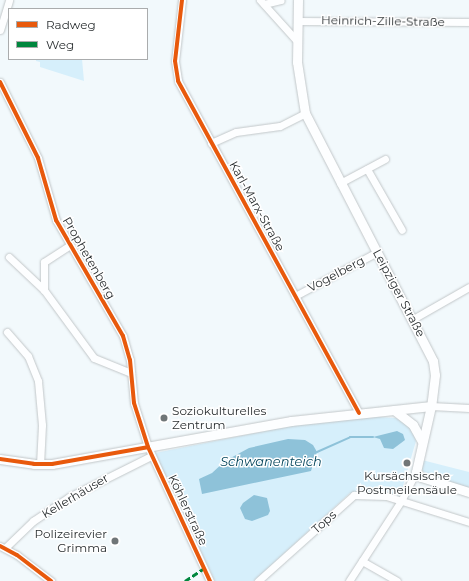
<!DOCTYPE html>
<html>
<head>
<meta charset="utf-8">
<style>
	body { margin:0 }
	#map { position:relative; width:469px; height:581px; overflow:hidden; background:#f2f9fc; font-family:Montserrat,sans-serif }
	div>[style] { position:absolute }
	.green>* { inset:0; background:#d6effb }
	.water>* { inset:0; background:#8ec2d9 }
	.stream>* { height:2px; margin:-1px; padding:0 1px; transform-origin:1px; border-radius:1px; background:#8ec2d9 }
	.roads { filter:drop-shadow(0 0 1px #c2c7c9) drop-shadow(0 0 1px #c2c7c9) }
	.minor>* { height:7px; margin:-3.5px; padding:0 3.5px; transform-origin:3.5px; border-radius:3.5px; background:#fdfeff }
	.major>* { height:9px; margin:-4.5px; padding:0 4.5px; transform-origin:4.5px; border-radius:4.5px; background:#fdfeff }
	.quiet>* { height:3px; margin-top:-1.5px; transform-origin:0; background:repeating-linear-gradient(90deg,#00873e 0 6px,transparent 0 9px) }
	.cycleway>* { height:4px; margin:-2px; padding:0 2px; transform-origin:2px; border-radius:2px; background:#e8590c }
	.dots>* { width:11px; height:11px; translate:-50% -50%; box-sizing:border-box; border:2px solid #fff; border-radius:50% }
	span { translate:-50% -50%; white-space:nowrap; text-align:center; line-height:1.15; -webkit-text-stroke:3px #fff; paint-order:stroke }
	.street-label { font-size:12px; color:#2a2f31 }
	.poi-label { font-size:12px; color:#2a2f31 }
	.left { translate:0 -50%; text-align:left }
	.right { translate:-100% -50%; text-align:right }
	.water-label { font-size:13px; color:#04455b; font-style:italic }
	.legend { position:absolute; left:8px; top:8px; width:140px; height:52px; box-sizing:border-box; background:#fff; border:1px solid #aaacad; margin:0; padding:5px 7px; list-style:none; font-size:12px; color:#2a2f31 }
	.legend li { display:flex; align-items:center; gap:8px; height:20px }
	.legend b { width:20px; border:1px solid #aaacad }
</style>
</head>
<body>
<div id="map">
	<div class="green">
		<i style="clip-path:polygon(36px 59px,82px 59px,84px 81px,40px 67px,40px 62px,36px 61px)"></i>
		<i style="clip-path:polygon(362px 416px,396px 418px,411px 427px,416px 441px,400px 496px,382px 491px,350px 493px,254px 581px,215px 581px,155px 453px,320px 420px)"></i>
		<i style="clip-path:polygon(422px 460px,469px 472px,469px 488px,426px 475px,421px 468px)"></i>
	</div>
	<div class="water">
		<i style="clip-path:polygon(397px 431px,403px 434px,405px 440px,393px 449px,384px 448px,380px 439px,373px 437px)"></i>
		<i style="clip-path:polygon(288px 439px,305px 440px,313px 445px,317px 452px,311px 471px,202px 494px,199px 479px,212px 473px,225px 461px,249px 448px)"></i>
		<i style="clip-path:polygon(254px 495px,267px 498px,270px 511px,268px 515px,252px 521px,245px 519px,240px 508px,243px 503px)"></i>
	</div>
	<div class="stream">
		<i style="left:317px;top:452px;width:36px;rotate:-24deg"></i>
		<i style="left:350px;top:437px;width:23px"></i>
	</div>
	<div class="roads">
		<div class="minor">
			<i style="left:182px;top:0;width:61px;rotate:96.5deg"></i>
			<i style="left:175px;top:61px;width:20px;rotate:81deg"></i>
			<i style="left:178px;top:81px;width:378px;rotate:61.4deg"></i>
			<i style="left:260px;top:0;width:55px;rotate:47.9deg"></i>
			<i style="left:264px;top:4px;width:17px;rotate:-13deg"></i>
			<i style="left:298px;top:21px;width:171px;rotate:0.3deg"></i>
			<i style="left:0;top:30px;width:31px;rotate:-73deg"></i>
			<i style="left:0;top:82px;width:85px;rotate:63.4deg"></i>
			<i style="left:38px;top:158px;width:65px;rotate:73.8deg"></i>
			<i style="left:56px;top:220px;width:134px;rotate:60deg"></i>
			<i style="left:123px;top:336px;width:25px;rotate:74deg"></i>
			<i style="left:130px;top:360px;width:43px;rotate:84.7deg"></i>
			<i style="left:134px;top:403px;width:46px;rotate:72.3deg"></i>
			<i style="left:148px;top:447px;width:148px;rotate:65.2deg"></i>
			<i style="left:211px;top:143px;width:27px;rotate:-24deg"></i>
			<i style="left:236px;top:132px;width:44px;rotate:-7.8deg"></i>
			<i style="left:280px;top:126px;width:28px;rotate:-27deg"></i>
			<i style="left:367px;top:169px;width:70px;rotate:60.2deg"></i>
			<i style="left:340px;top:183px;width:51px;rotate:-28.1deg"></i>
			<i style="left:9px;top:257px;width:48px;rotate:43.3deg"></i>
			<i style="left:44px;top:290px;width:84px;rotate:53.7deg"></i>
			<i style="left:94px;top:358px;width:40px;rotate:22deg"></i>
			<i style="left:44px;top:290px;width:28px;rotate:-90deg"></i>
			<i style="left:44px;top:262px;width:31px;rotate:-33deg"></i>
			<i style="left:295px;top:296px;width:93px;rotate:-28.2deg"></i>
			<i style="left:413px;top:319px;width:64px;rotate:-29.7deg"></i>
			<i style="left:7px;top:332px;width:32px;rotate:49deg"></i>
			<i style="left:28px;top:356px;width:27px;rotate:68deg"></i>
			<i style="left:38px;top:381px;width:44px;rotate:84.8deg"></i>
			<i style="left:42px;top:425px;width:40px;rotate:92.9deg"></i>
			<i style="left:431px;top:406px;width:38px;rotate:3deg"></i>
			<i style="left:0;top:546px;width:19px;rotate:28deg"></i>
			<i style="left:17px;top:555px;width:43px;rotate:37.4deg"></i>
			<i style="left:5px;top:548px;width:39px;rotate:-44deg"></i>
			<i style="left:33px;top:521px;width:43px;rotate:-33.7deg"></i>
			<i style="left:69px;top:497px;width:92px;rotate:-26.6deg"></i>
			<i style="left:362px;top:561px;width:40px;rotate:29.7deg"></i>
			<i style="left:258px;top:581px;width:129px;rotate:-41.9deg"></i>
			<i style="left:354px;top:495px;width:32px;rotate:2deg"></i>
			<i style="left:386px;top:496px;width:87px;rotate:17.4deg"></i>
			<i style="left:349px;top:581px;width:95px;rotate:-57deg"></i>
			<i style="left:401px;top:501px;width:33px;rotate:-63deg"></i>
		</div>
		<div class="major">
			<i style="left:298px;top:0;width:62px;rotate:90.9deg"></i>
			<i style="left:297px;top:62px;width:52px;rotate:81.1deg"></i>
			<i style="left:305px;top:113px;width:279px;rotate:62.7deg"></i>
			<i style="left:433px;top:361px;width:14px;rotate:82deg"></i>
			<i style="left:435px;top:375px;width:31px;rotate:97deg"></i>
			<i style="left:431px;top:406px;width:68px;rotate:102.8deg"></i>
			<i style="left:416px;top:472px;width:7px;rotate:45deg"></i>
			<i style="left:421px;top:477px;width:50px;rotate:17.4deg"></i>
			<i style="left:394px;top:410px;width:24px;rotate:38deg"></i>
			<i style="left:413px;top:425px;width:18px;rotate:61deg"></i>
			<i style="left:0;top:459px;width:34px;rotate:8deg"></i>
			<i style="left:34px;top:464px;width:18px"></i>
			<i style="left:52px;top:464px;width:243px;rotate:-10.2deg"></i>
			<i style="left:291px;top:421px;width:141px;rotate:-6.1deg"></i>
		</div>
	</div>
	<div class="quiet">
		<i style="left:185px;top:581px;width:23px;rotate:-34deg"></i>
	</div>
	<div class="cycleway">
		<i style="left:182px;top:0;width:61px;rotate:96.5deg"></i>
		<i style="left:175px;top:61px;width:20px;rotate:81deg"></i>
		<i style="left:178px;top:81px;width:378px;rotate:61.4deg"></i>
		<i style="left:0;top:82px;width:85px;rotate:63.4deg"></i>
		<i style="left:38px;top:158px;width:65px;rotate:73.8deg"></i>
		<i style="left:56px;top:220px;width:134px;rotate:60deg"></i>
		<i style="left:123px;top:336px;width:25px;rotate:74deg"></i>
		<i style="left:130px;top:360px;width:43px;rotate:84.7deg"></i>
		<i style="left:134px;top:403px;width:46px;rotate:72.3deg"></i>
		<i style="left:148px;top:447px;width:148px;rotate:65.2deg"></i>
		<i style="left:0;top:459px;width:34px;rotate:8deg"></i>
		<i style="left:34px;top:464px;width:18px"></i>
		<i style="left:52px;top:464px;width:97px;rotate:-10deg"></i>
		<i style="left:0;top:546px;width:19px;rotate:28deg"></i>
		<i style="left:17px;top:555px;width:43px;rotate:37.4deg"></i>
	</div>
	<div class="dots">
		<i style="left:164px;top:418px;background:#707678"></i>
		<i style="left:407px;top:463px;background:#707678"></i>
		<i style="left:115px;top:541px;background:#707678"></i>
	</div>
	<div class="street-label">
		<span style="left:383px;top:21px;rotate:1deg">Heinrich-Zille-Straße</span>
		<span style="left:257px;top:206px;rotate:61deg">Karl-Marx-Straße</span>
		<span style="left:89px;top:258px;rotate:60deg">Prophetenberg</span>
		<span style="left:336px;top:274px;rotate:-28deg">Vogelberg</span>
		<span style="left:399px;top:293px;rotate:62deg">Leipziger Straße</span>
		<span style="left:75px;top:496px;rotate:-31deg">Kellerhäuser</span>
		<span style="left:188px;top:510px;rotate:65deg">Köhlerstraße</span>
		<span style="left:324px;top:522px;rotate:-41deg">Tops</span>
	</div>
	<div class="poi-label">
		<span class="left" style="left:172px;top:418px">Soziokulturelles<br>Zentrum</span>
		<span style="left:407px;top:483px">Kursächsische<br>Postmeilensäule</span>
		<span class="right" style="left:107px;top:541px">Polizeirevier<br>Grimma</span>
	</div>
	<div class="water-label">
		<span style="left:271px;top:461px">Schwanenteich</span>
	</div>
	<ul class="legend">
	<li><b style="height:5px;background:#e8590c"></b>Radweg</li>
	<li><b style="height:5px;background:#00873e"></b>Weg</li>
	</ul>
</div>
</body>
</html>
